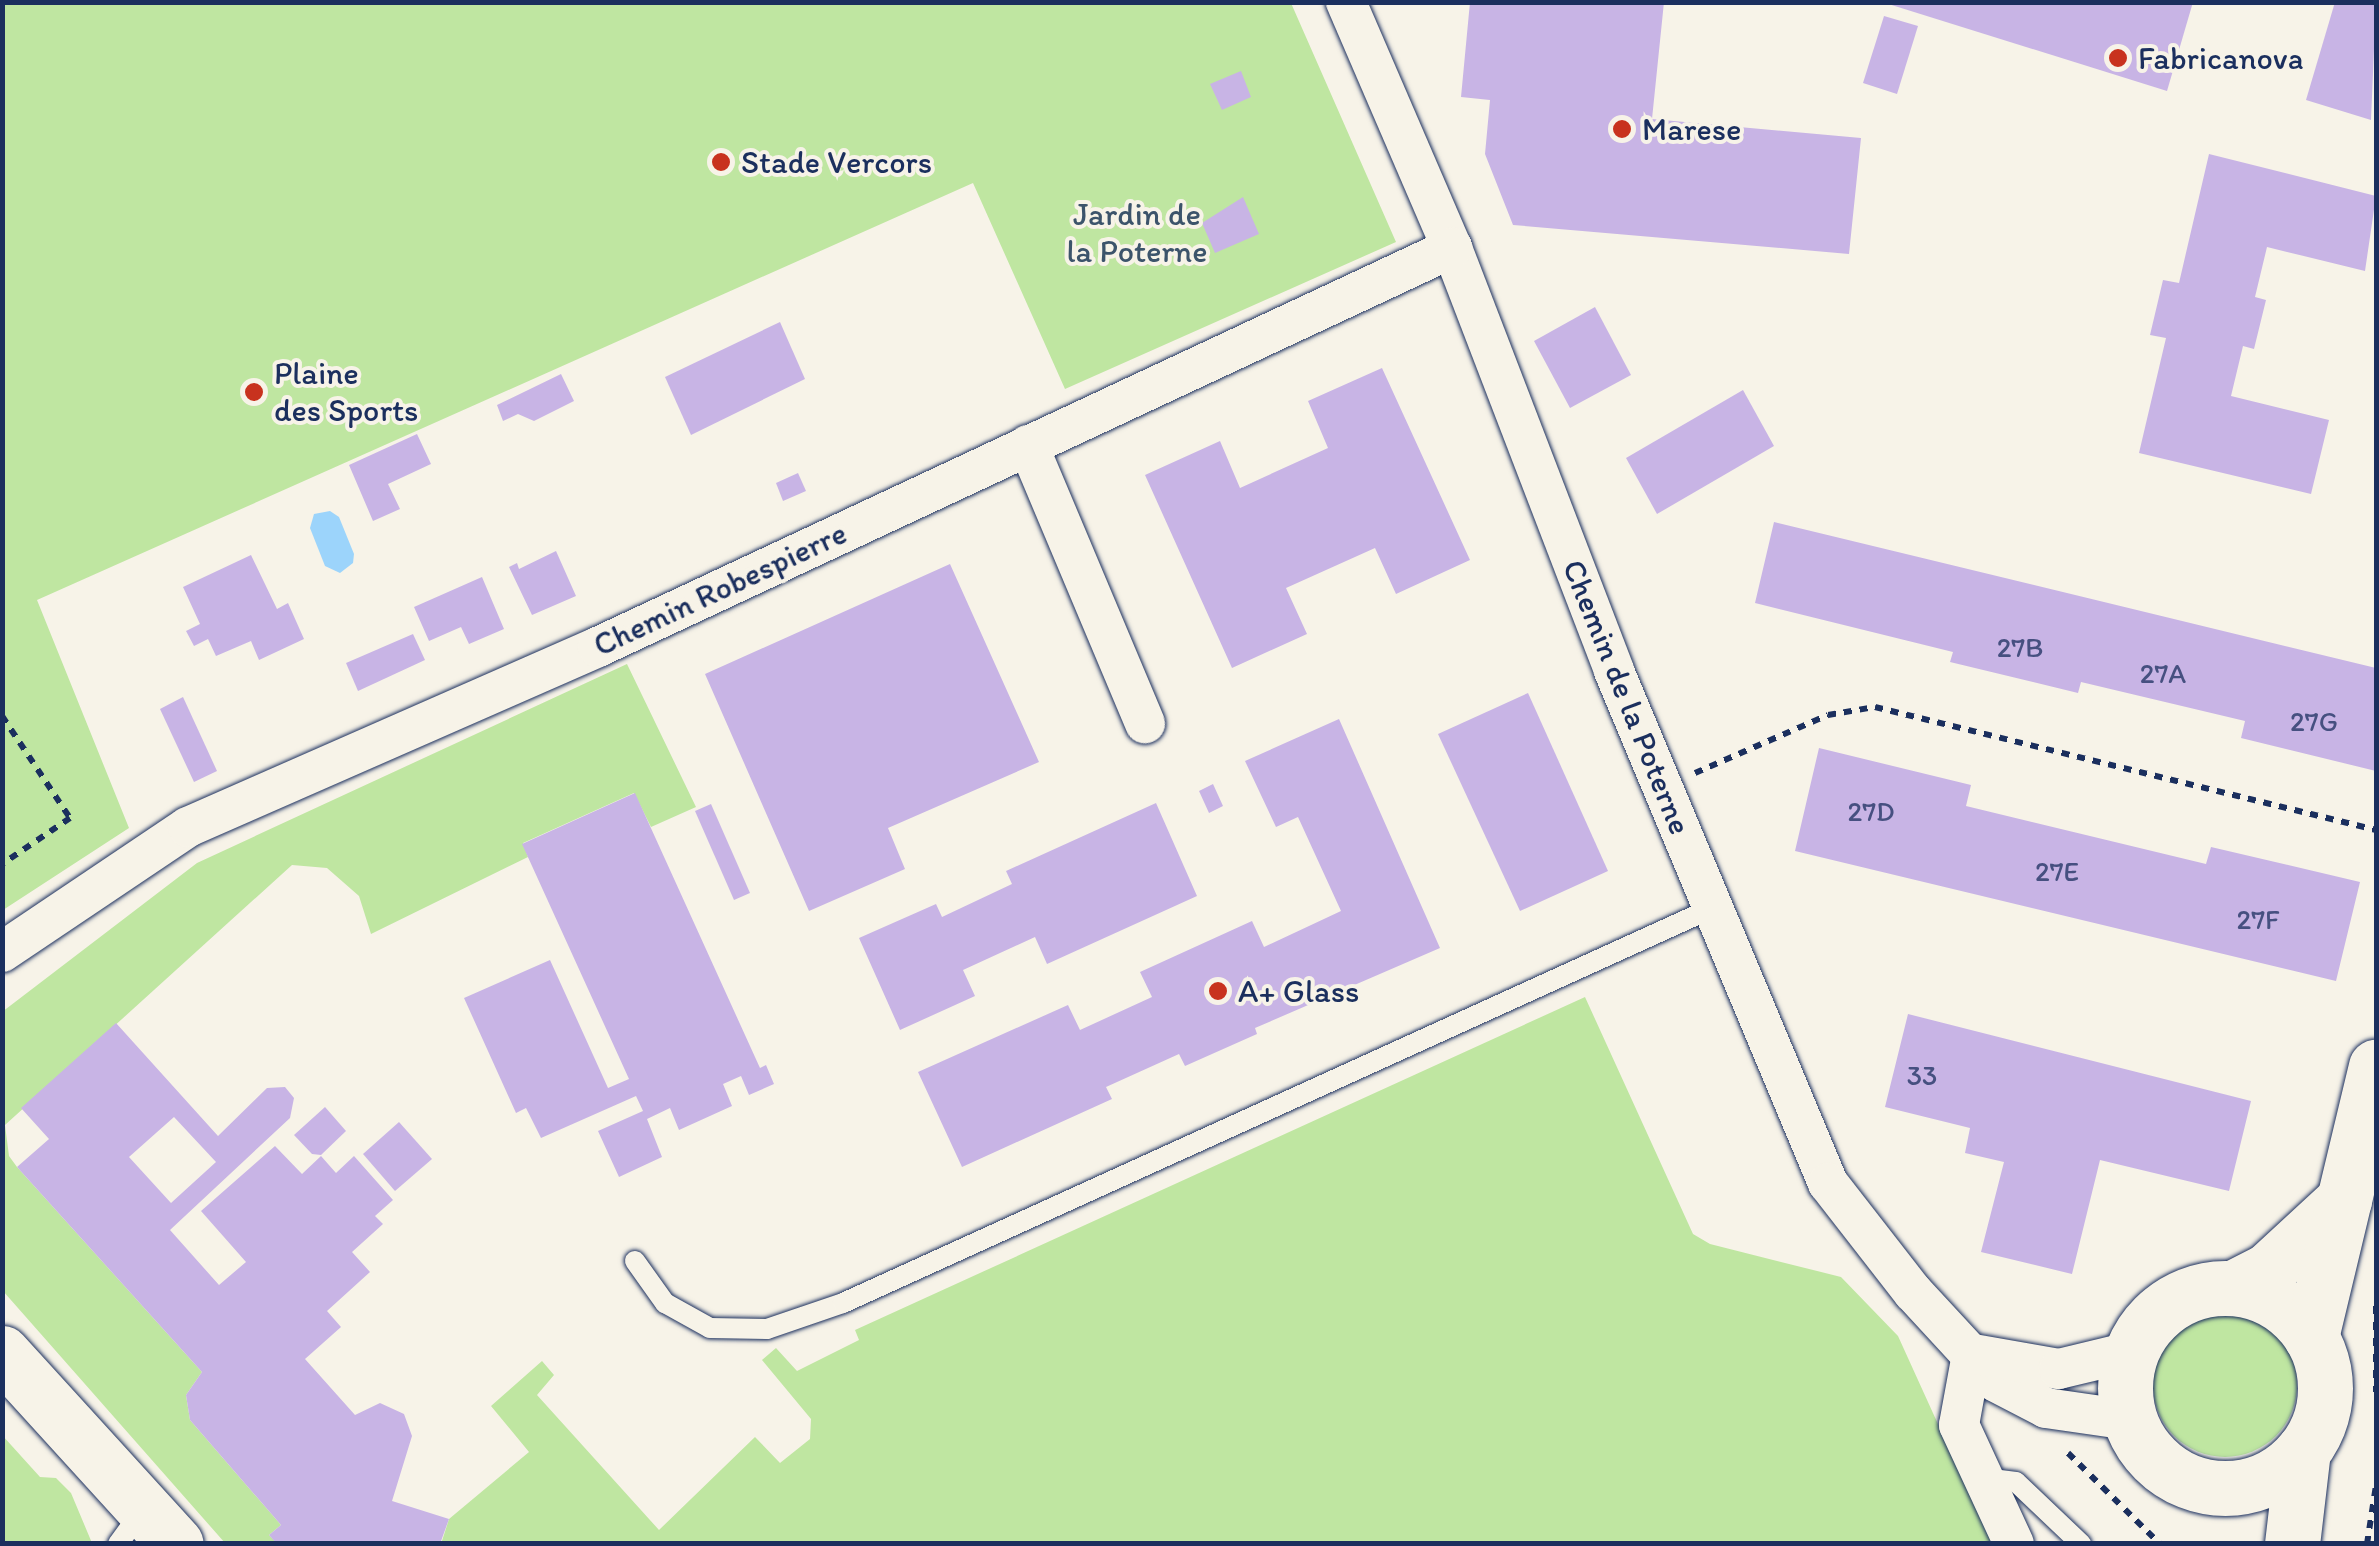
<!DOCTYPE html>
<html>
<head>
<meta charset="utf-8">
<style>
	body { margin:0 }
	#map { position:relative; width:2379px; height:1546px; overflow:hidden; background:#f7f3e8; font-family:Itim,sans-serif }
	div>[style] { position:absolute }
	.green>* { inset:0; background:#bfe6a1 }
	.round { border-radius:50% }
	.water>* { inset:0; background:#9cd4fb }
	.building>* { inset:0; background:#c8b4e5 }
	.path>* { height:6px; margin-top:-3px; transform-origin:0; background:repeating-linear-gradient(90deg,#1b2f5e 0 8px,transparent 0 16px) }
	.roads { filter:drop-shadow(0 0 2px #1b2f5e) drop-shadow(0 0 2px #1b2f5e) }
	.lane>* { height:20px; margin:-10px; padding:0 10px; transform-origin:10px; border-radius:10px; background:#f7f3e8 }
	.street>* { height:40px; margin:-20px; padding:0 20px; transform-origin:20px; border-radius:20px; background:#f7f3e8 }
	.secondary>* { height:55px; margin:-27.5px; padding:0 27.5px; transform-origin:27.5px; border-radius:27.5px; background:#f7f3e8 }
	.secondary>.ring { margin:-27.5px; padding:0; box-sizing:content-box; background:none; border:55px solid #f7f3e8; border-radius:50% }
	.dots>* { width:28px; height:28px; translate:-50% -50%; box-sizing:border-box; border:5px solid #f7f3e8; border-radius:50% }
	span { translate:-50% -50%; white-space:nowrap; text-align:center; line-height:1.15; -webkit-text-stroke:8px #f7f3e8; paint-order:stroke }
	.number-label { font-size:28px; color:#465080 }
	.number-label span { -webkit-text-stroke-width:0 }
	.poi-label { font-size:32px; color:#1b2f5e }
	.left { translate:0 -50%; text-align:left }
	.park-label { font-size:32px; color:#3c546b }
	.street-label { font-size:32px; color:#1b2f5e }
	.frame { position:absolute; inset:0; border:5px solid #1b2f5e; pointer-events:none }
</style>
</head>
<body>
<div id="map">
	<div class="green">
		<i style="clip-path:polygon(2px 3px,1291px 3px,1396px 242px,1065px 389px,973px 183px,37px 600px,129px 828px,3px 910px)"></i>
		<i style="clip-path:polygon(627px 664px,696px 807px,651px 827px,634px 793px,523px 843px,528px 857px,371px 934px,359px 896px,327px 868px,292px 865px,5px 1125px,9px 1156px,17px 1167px,202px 1372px,186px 1395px,190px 1420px,281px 1525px,269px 1535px,277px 1543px,225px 1543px,3px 1291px,2px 1012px,197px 863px)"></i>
		<i style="clip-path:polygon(1585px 997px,1693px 1234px,1710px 1244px,1841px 1277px,1898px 1336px,1992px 1543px,441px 1544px,449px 1519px,529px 1452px,491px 1406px,542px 1361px,554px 1375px,537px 1395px,659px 1530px,755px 1437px,780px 1463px,810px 1439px,811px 1419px,762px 1360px,776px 1348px,797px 1371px,859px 1340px,855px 1330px)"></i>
		<i class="round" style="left:2153px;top:1313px;width:144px;height:144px"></i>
		<i style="clip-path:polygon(2px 1435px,40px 1477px,56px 1478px,71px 1493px,92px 1543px,3px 1543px)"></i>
	</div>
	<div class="water">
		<i style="clip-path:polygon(330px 511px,339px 517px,354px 554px,353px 563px,340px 573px,325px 566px,310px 528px,314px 514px)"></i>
	</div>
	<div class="building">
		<i style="clip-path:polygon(1470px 2px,1664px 2px,1652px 119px,1861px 138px,1849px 254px,1513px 225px,1485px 154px,1490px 100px,1461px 97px)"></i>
		<i style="clip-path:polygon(1882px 2px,2193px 2px,2167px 91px)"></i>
		<i style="clip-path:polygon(2335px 2px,2376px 2px,2371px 120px,2306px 100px)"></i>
		<i style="clip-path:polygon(1884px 16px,1918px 26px,1897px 94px,1863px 83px)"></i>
		<i style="clip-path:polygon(1241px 71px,1251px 97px,1222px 110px,1210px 84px)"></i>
		<i style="clip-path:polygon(2209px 154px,2376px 196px,2365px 271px,2267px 247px,2255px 297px,2266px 300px,2254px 349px,2243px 346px,2231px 396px,2329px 420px,2311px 494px,2139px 453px,2166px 338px,2150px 335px,2163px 280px,2179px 283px)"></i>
		<i style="clip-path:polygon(1243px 197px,1259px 234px,1215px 253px,1202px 223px)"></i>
		<i style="clip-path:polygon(1595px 307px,1631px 375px,1570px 408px,1534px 341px)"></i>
		<i style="clip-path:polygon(780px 322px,805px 379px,691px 435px,665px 377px)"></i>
		<i style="clip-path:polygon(1382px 368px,1470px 560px,1396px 594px,1375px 548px,1286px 588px,1307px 634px,1232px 668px,1145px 475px,1220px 441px,1240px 488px,1328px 448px,1308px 401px)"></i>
		<i style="clip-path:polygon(561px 374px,574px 401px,534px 421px,518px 414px,503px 421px,497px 405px)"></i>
		<i style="clip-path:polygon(1743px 390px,1774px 446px,1657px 514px,1626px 458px)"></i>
		<i style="clip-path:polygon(417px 434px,431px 464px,388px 484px,400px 509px,373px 521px,349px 465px)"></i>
		<i style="clip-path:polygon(798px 473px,806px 491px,783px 501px,776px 483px)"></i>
		<i style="clip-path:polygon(1774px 522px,2376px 668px,2376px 771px,2241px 738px,2245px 721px,2081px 682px,2078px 693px,1950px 662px,1953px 652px,1755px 603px)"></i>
		<i style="clip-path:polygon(556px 551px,576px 596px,532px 615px,509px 567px,517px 563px,519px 569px)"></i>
		<i style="clip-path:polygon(251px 555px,277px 609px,288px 603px,304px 639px,259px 660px,251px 641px,216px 656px,208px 639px,194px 646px,186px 631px,200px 624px,183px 587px)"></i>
		<i style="clip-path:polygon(950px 564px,1039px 762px,888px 828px,905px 869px,809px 911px,705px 674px)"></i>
		<i style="clip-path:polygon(482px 577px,504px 629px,469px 644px,461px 627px,429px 641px,414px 607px)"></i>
		<i style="clip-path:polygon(413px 634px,425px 660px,358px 691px,346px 663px)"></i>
		<i style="clip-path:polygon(1528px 693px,1608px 871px,1520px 911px,1438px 734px)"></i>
		<i style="clip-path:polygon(183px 697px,217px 771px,194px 782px,160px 709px)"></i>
		<i style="clip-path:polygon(1339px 719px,1440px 948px,1255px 1028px,1257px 1034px,1185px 1066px,1179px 1054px,1106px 1087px,1112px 1099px,962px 1167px,918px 1072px,1068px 1005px,1080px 1030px,1152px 997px,1140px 972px,1252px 921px,1264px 947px,1341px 911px,1298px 817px,1276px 827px,1245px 761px)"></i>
		<i style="clip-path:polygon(1819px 748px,1971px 785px,1966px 806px,2206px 864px,2211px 847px,2360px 882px,2336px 981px,1795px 851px)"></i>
		<i style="clip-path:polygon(1213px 784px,1223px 806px,1209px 813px,1199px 791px)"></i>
		<i style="clip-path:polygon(635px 793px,760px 1068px,766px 1065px,774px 1084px,749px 1095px,741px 1076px,723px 1084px,732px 1106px,679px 1130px,670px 1108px,647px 1119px,662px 1157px,619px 1177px,598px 1131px,643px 1111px,636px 1096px,541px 1138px,526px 1108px,516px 1113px,464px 998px,550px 960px,608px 1088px,629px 1079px,522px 844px)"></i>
		<i style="clip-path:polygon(1156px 803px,1197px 896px,1047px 964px,1035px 937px,963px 970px,975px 996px,900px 1030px,859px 938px,936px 904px,942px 917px,1012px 884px,1006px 871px)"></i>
		<i style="clip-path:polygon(711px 804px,750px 893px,734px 900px,695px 811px)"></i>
		<i style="clip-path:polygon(1908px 1014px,2251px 1101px,2229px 1191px,2100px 1160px,2072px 1274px,1981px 1252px,2004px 1162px,1965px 1153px,1970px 1128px,1885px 1107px)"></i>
		<i style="clip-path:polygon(evenodd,116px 1023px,218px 1136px,267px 1088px,285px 1087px,294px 1098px,290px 1118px,170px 1230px,219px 1285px,246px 1262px,201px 1211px,275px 1146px,302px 1174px,321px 1156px,336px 1173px,354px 1156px,393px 1200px,375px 1216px,383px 1224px,352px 1252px,370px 1272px,327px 1311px,341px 1327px,305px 1359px,355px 1415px,380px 1403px,404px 1414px,412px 1436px,392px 1501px,449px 1519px,440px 1544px,277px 1544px,269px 1535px,281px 1525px,190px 1420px,186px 1395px,202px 1372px,17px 1167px,49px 1139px,21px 1108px,116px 1023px,174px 1117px,216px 1162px,171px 1203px,129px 1157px,174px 1117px)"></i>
		<i style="clip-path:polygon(325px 1107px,346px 1131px,321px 1155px,312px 1154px,294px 1135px)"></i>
		<i style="clip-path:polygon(399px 1122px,432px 1159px,395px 1191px,363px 1154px)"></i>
	</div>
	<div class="path">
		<i style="left:2px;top:716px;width:123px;rotate:56.3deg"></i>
		<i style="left:70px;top:818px;width:82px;rotate:145.9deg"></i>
		<i style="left:1695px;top:773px;width:145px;rotate:-23.6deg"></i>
		<i style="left:1828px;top:715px;width:48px;rotate:-9.7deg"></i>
		<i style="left:1875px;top:707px;width:516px;rotate:13.79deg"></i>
		<i style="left:2376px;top:1306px;width:86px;rotate:90deg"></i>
		<i style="left:2068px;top:1453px;width:129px;rotate:44.7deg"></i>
		<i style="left:2367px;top:1544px;width:60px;rotate:-81.3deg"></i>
	</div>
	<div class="roads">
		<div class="lane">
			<i style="left:635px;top:1261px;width:52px;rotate:54.5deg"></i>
			<i style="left:665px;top:1303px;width:51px;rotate:29.1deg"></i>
			<i style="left:710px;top:1328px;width:57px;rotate:1deg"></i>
			<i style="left:767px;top:1329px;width:80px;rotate:-18.9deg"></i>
			<i style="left:843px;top:1303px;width:955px;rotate:-24.44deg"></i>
			<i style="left:1984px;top:1478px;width:32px;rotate:7deg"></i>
			<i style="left:2016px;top:1482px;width:90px;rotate:43.6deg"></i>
			<i style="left:118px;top:1544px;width:39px;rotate:-54deg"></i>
		</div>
		<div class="street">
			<i style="left:1346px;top:2px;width:268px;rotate:66.7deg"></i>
			<i style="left:1452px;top:248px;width:453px;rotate:69deg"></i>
			<i style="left:1614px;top:671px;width:555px;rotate:67.32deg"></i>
			<i style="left:1828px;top:1183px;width:138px;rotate:52.1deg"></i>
			<i style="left:1913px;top:1292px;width:122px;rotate:47.3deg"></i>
			<i style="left:1996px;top:1382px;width:56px;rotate:27.5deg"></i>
			<i style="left:2046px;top:1408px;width:84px;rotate:8.2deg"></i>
			<i style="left:1028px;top:445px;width:302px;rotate:67.2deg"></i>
			<i style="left:2px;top:952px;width:224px;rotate:-33.9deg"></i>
			<i style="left:188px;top:827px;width:448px;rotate:-23.7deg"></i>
			<i style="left:598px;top:647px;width:943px;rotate:-25.04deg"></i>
			<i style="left:1972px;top:1354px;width:72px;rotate:100.4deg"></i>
			<i style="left:1959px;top:1425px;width:131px;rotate:65.2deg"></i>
			<i style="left:1973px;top:1354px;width:87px;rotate:9.9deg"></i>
			<i style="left:2059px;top:1369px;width:73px;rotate:-13.5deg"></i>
		</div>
		<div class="secondary">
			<i style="left:2233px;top:1288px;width:38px;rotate:-27deg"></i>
			<i style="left:2267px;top:1271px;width:105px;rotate:-42.7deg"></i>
			<i class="ring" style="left:2125px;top:1288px;width:145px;height:145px"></i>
			<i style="left:2311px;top:1337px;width:278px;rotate:-76.5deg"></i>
			<i style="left:2px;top:1353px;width:258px;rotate:47.7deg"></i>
			<i style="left:2292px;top:1544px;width:94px;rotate:-83.3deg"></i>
		</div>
	</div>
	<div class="dots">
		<i style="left:2118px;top:58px;background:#c8321e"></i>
		<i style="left:1622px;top:129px;background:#c8321e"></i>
		<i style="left:721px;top:162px;background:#c8321e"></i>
		<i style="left:254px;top:392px;background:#c8321e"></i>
		<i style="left:1218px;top:991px;background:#c8321e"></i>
	</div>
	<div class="number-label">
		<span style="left:2020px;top:647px">27B</span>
		<span style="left:2163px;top:673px">27A</span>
		<span style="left:2314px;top:721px">27G</span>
		<span style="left:1871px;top:811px">27D</span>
		<span style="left:2057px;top:871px">27E</span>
		<span style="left:2258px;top:919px">27F</span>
		<span style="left:1922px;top:1075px">33</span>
	</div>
	<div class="poi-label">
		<span class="left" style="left:2138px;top:58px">Fabricanova</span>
		<span class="left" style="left:1642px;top:129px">Marese</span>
		<span class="left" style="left:741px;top:162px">Stade Vercors</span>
		<span class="left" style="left:274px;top:392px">Plaine<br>des Sports</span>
		<span class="left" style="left:1238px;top:991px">A+ Glass</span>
	</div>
	<div class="park-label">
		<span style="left:1137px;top:233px">Jardin de<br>la Poterne</span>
	</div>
	<div class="street-label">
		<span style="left:720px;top:589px;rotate:-25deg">Chemin Robespierre</span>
		<span style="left:1627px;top:697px;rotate:68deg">Chemin de la Poterne</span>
	</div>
	<div class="frame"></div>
</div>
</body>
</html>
